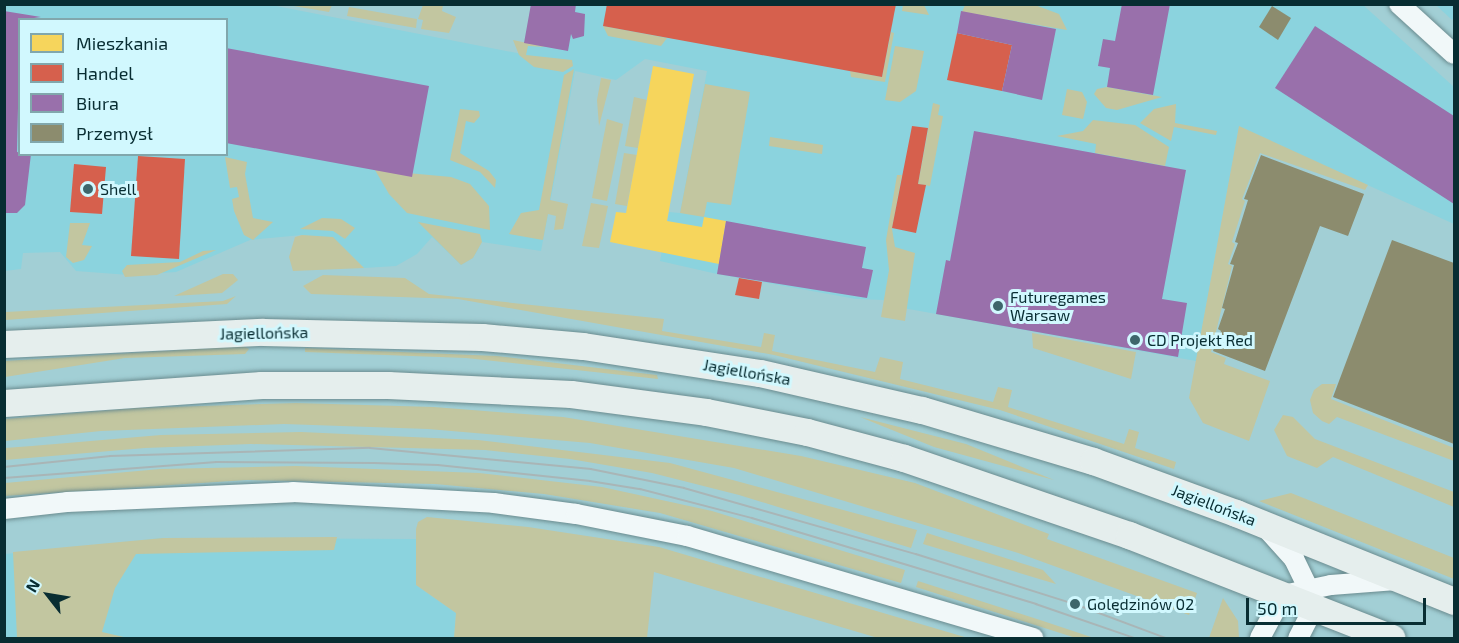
<!DOCTYPE html>
<html>
<head>
<meta charset="utf-8">
<style>
	body { margin:0 }
	#map { position:relative; width:1459px; height:643px; overflow:hidden; background:#a2cfd5; font-family:"Exo 2",sans-serif }
	div>[style] { position:absolute }
	.built>* { inset:0; background:#8bd3de }
	.green>* { inset:0; background:#c2c6a0 }
	.homes>* { inset:0; background:#f6d55c }
	.shops>* { inset:0; background:#d6604d }
	.offices>* { inset:0; background:#9970ab }
	.industry>* { inset:0; background:#8c8c6e }
	.roads { filter:drop-shadow(0 0 2px #6a8b8f) drop-shadow(0 0 2px #6a8b8f) }
	.street>* { height:20px; margin:-10px; padding:0 10px; transform-origin:10px; border-radius:10px; background:#f1f8f9 }
	.secondary>* { height:27px; margin:-13.5px; padding:0 13.5px; transform-origin:13.5px; border-radius:13.5px; background:#e5eeed }
	.tram>* { height:1.5px; margin:-0.75px; padding:0 0.75px; transform-origin:0.75px; border-radius:0.75px; background:#a9b5b6 }
	.dots>* { width:16px; height:16px; translate:-50% -50%; box-sizing:border-box; border:3px solid #d1f8fe; border-radius:50% }
	span { translate:-50% -50%; white-space:nowrap; text-align:center; line-height:1.15; -webkit-text-stroke:6px #d1f8fe; paint-order:stroke }
	.poi-label { font-size:16px; color:#082d32 }
	.left { translate:0 -50%; text-align:left }
	.street-label { font-size:16px; color:#082d32 }
	.frame { position:absolute; inset:0; border:6px solid #082d32; pointer-events:none }
	.legend { position:absolute; left:18px; top:18px; width:210px; height:138px; box-sizing:border-box; background:#d1f8fe; border:2px solid #81a7ac; margin:0; padding:8px 10px; list-style:none; font-size:18px; color:#082d32 }
	.legend li { display:flex; align-items:center; gap:12px; height:30px }
	.legend b { width:30px; border:2px solid #81a7ac }
	.north { position:absolute; left:18px; top:565px; width:60px; height:60px; -webkit-text-stroke:4px #d1f8fe; paint-order:stroke; rotate:301deg; font-size:16px; font-weight:700; line-height:24px; text-align:center; color:#082d32 }
	.north::after { content:''; display:block; margin:auto; width:21px; height:27px; background:#082d32; clip-path:polygon(50% 0,100% 100%,50% 72%,0 100%) }
	.scale { position:absolute; left:1246px; top:598px; width:180px; height:27px; box-sizing:border-box; border:3px solid #082d32; border-top:0; padding-left:8px; font-size:18px; line-height:21px; white-space:nowrap; color:#082d32; -webkit-text-stroke:4px #d1f8fe; paint-order:stroke }
</style>
</head>
<body>
<div id="map">
	<div class="built">
		<i style="clip-path:polygon(evenodd,5px 5px,271px 5px,522px 54px,531px 5px,1363px 5px,1454px 87px,1454px 224px,1239px 127px,1196px 361px,892px 306px,883px 300px,856px 299px,717px 274px,660px 261px,669px 212px,680px 213px,707px 71px,645px 59px,616px 80px,575px 71px,541px 251px,482px 242px,473px 258px,461px 265px,432px 237px,417px 254px,396px 266px,364px 268px,333px 238px,302px 235px,250px 240px,176px 272px,129px 275px,76px 271px,60px 252px,23px 253px,21px 269px,5px 271px,5px 5px,20px 20px,226px 20px,226px 154px,20px 154px,20px 20px)"></i>
		<i style="clip-path:polygon(1436px 5px,1454px 5px,1454px 18px,1452px 20px)"></i>
		<i style="clip-path:polygon(163px 538px,416px 539px,416px 585px,456px 613px,454px 638px,5px 638px,5px 554px)"></i>
	</div>
	<div class="green">
		<i style="clip-path:polygon(288px 5px,332px 4px,332px 5px,329px 12px)"></i>
		<i style="clip-path:polygon(423px 5px,443px 5px,442px 11px,456px 17px,449px 33px,421px 29px,423px 20px,418px 19px)"></i>
		<i style="clip-path:polygon(903px 5px,924px 5px,929px 15px,902px 11px)"></i>
		<i style="clip-path:polygon(965px 5px,1035px 5px,1059px 14px,1067px 30px,962px 12px)"></i>
		<i style="clip-path:polygon(349px 7px,417px 19px,416px 28px,347px 16px)"></i>
		<i style="clip-path:polygon(603px 26px,667px 38px,661px 46px,608px 36px)"></i>
		<i style="clip-path:polygon(891px 32px,894px 33px,885px 82px,851px 77px,850px 71px,882px 77px)"></i>
		<i style="clip-path:polygon(513px 40px,546px 47px,528px 46px,526px 55px,572px 60px,573px 66px,563px 72px,534px 67px,519px 55px)"></i>
		<i style="clip-path:polygon(895px 46px,924px 51px,916px 91px,900px 102px,885px 100px)"></i>
		<i style="clip-path:polygon(574px 69px,550px 200px,568px 204px,563px 229px,554px 230px,556px 216px,548px 214px,543px 240px,509px 234px,521px 213px,539px 210px,564px 75px)"></i>
		<i style="clip-path:polygon(601px 78px,611px 80px,599px 126px,597px 100px)"></i>
		<i style="clip-path:polygon(705px 84px,750px 92px,731px 205px,707px 202px,704px 217px,680px 213px)"></i>
		<i style="clip-path:polygon(1107px 87px,1162px 97px,1117px 110px,1106px 108px,1094px 94px,1097px 89px)"></i>
		<i style="clip-path:polygon(1067px 89px,1082px 92px,1087px 102px,1083px 119px,1062px 115px)"></i>
		<i style="clip-path:polygon(634px 97px,647px 100px,638px 148px,625px 146px)"></i>
		<i style="clip-path:polygon(933px 103px,940px 105px,938px 115px,943px 116px,930px 186px,918px 184px)"></i>
		<i style="clip-path:polygon(1176px 104px,1175px 123px,1217px 131px,1216px 135px,1174px 127px,1171px 141px,1140px 123px,1154px 109px)"></i>
		<i style="clip-path:polygon(460px 109px,479px 111px,480px 116px,474px 123px,466px 121px,460px 153px,489px 171px,496px 180px,495px 188px,480px 172px,450px 160px)"></i>
		<i style="clip-path:polygon(607px 119px,623px 124px,607px 201px,592px 198px)"></i>
		<i style="clip-path:polygon(1093px 120px,1135px 125px,1169px 147px,1165px 166px,1095px 153px,1096px 144px,1057px 136px,1083px 131px)"></i>
		<i style="clip-path:polygon(1239px 126px,1368px 185px,1365px 190px,1260px 153px,1242px 199px,1245px 201px,1232px 242px,1235px 244px,1228px 264px,1232px 266px,1211px 352px,1226px 358px,1224px 364px,1270px 381px,1249px 441px,1203px 423px,1189px 398px)"></i>
		<i style="clip-path:polygon(770px 137px,823px 145px,822px 154px,769px 146px)"></i>
		<i style="clip-path:polygon(624px 153px,637px 155px,627px 206px,615px 204px)"></i>
		<i style="clip-path:polygon(225px 157px,247px 162px,245px 174px,253px 218px,273px 222px,253px 240px,244px 235px,234px 211px,232px 199px,239px 197px,237px 187px,230px 188px)"></i>
		<i style="clip-path:polygon(375px 170px,451px 177px,470px 184px,489px 206px,490px 230px,407px 213px,389px 194px)"></i>
		<i style="clip-path:polygon(897px 175px,902px 175px,892px 229px,895px 247px,915px 253px,905px 321px,881px 317px,889px 270px,886px 240px)"></i>
		<i style="clip-path:polygon(591px 203px,608px 206px,599px 248px,582px 246px)"></i>
		<i style="clip-path:polygon(322px 218px,341px 219px,355px 228px,345px 239px,333px 231px,300px 229px)"></i>
		<i style="clip-path:polygon(418px 222px,480px 234px,482px 242px,473px 258px,461px 265px)"></i>
		<i style="clip-path:polygon(70px 223px,90px 223px,82px 245px,92px 246px,84px 260px,73px 263px,66px 257px)"></i>
		<i style="clip-path:polygon(302px 235px,333px 237px,364px 268px,293px 271px,289px 257px,295px 237px)"></i>
		<i style="clip-path:polygon(216px 250px,157px 275px,125px 277px,122px 271px,127px 265px,180px 262px,203px 251px)"></i>
		<i style="clip-path:polygon(223px 274px,233px 274px,238px 280px,222px 293px,174px 296px)"></i>
		<i style="clip-path:polygon(323px 275px,405px 278px,429px 294px,664px 319px,662px 331px,761px 347px,764px 333px,775px 335px,772px 351px,875px 372px,880px 357px,903px 362px,900px 379px,993px 402px,998px 387px,1012px 390px,1008px 407px,1124px 444px,1129px 429px,1139px 432px,1135px 448px,1176px 462px,1174px 469px,1000px 410px,774px 355px,458px 299px,311px 294px,303px 286px)"></i>
		<i style="clip-path:polygon(236px 296px,227px 304px,5px 320px,5px 312px,223px 301px)"></i>
		<i style="clip-path:polygon(1032px 333px,1136px 352px,1131px 379px,1033px 348px)"></i>
		<i style="clip-path:polygon(244px 346px,249px 349px,245px 354px,125px 358px,5px 377px,4px 361px)"></i>
		<i style="clip-path:polygon(305px 348px,497px 356px,657px 375px,658px 379px,466px 358px,305px 352px)"></i>
		<i style="clip-path:polygon(1322px 384px,1336px 384px,1331px 399px,1454px 448px,1454px 461px,1337px 417px,1329px 424px,1322px 421px,1313px 413px,1310px 400px,1314px 390px)"></i>
		<i style="clip-path:polygon(296px 403px,434px 407px,563px 417px,801px 456px,915px 483px,1049px 534px,1047px 539px,1197px 593px,1189px 615px,1015px 552px,734px 468px,590px 443px,428px 429px,284px 424px,101px 431px,5px 441px,5px 419px,136px 408px)"></i>
		<i style="clip-path:polygon(1283px 415px,1293px 417px,1315px 439px,1454px 492px,1454px 507px,1333px 457px,1317px 468px,1287px 456px,1274px 430px)"></i>
		<i style="clip-path:polygon(860px 417px,966px 444px,1054px 480px,934px 447px)"></i>
		<i style="clip-path:polygon(301px 432px,478px 440px,670px 463px,917px 530px,911px 548px,739px 495px,652px 473px,570px 459px,485px 450px,251px 444px,145px 448px,5px 460px,5px 448px,32px 446px,161px 435px)"></i>
		<i style="clip-path:polygon(296px 466px,479px 473px,602px 487px,712px 511px,905px 570px,901px 583px,660px 513px,544px 494px,435px 484px,247px 480px,5px 496px,5px 483px,160px 469px)"></i>
		<i style="clip-path:polygon(1291px 493px,1454px 558px,1454px 579px,1259px 501px)"></i>
		<i style="clip-path:polygon(427px 517px,528px 527px,659px 547px,968px 638px,878px 638px,654px 572px,647px 638px,454px 638px,456px 613px,416px 585px,416px 529px,418px 522px)"></i>
		<i style="clip-path:polygon(927px 533px,1043px 570px,1056px 584px,923px 544px)"></i>
		<i style="clip-path:polygon(337px 537px,334px 550px,136px 554px,115px 588px,102px 632px,128px 638px,17px 638px,13px 552px,163px 538px)"></i>
		<i style="clip-path:polygon(918px 581px,1040px 620px,1094px 638px,1076px 638px,916px 587px)"></i>
		<i style="clip-path:polygon(1223px 598px,1238px 621px,1239px 638px,1209px 638px)"></i>
	</div>
	<div class="homes">
		<i style="clip-path:polygon(653px 66px,694px 74px,667px 221px,702px 227px,704px 217px,726px 221px,719px 264px,610px 242px,616px 212px,626px 213px)"></i>
	</div>
	<div class="shops">
		<i style="clip-path:polygon(607px 4px,896px 4px,882px 77px,603px 26px)"></i>
		<i style="clip-path:polygon(957px 33px,1012px 45px,1002px 91px,947px 80px)"></i>
		<i style="clip-path:polygon(912px 126px,928px 128px,918px 184px,926px 185px,916px 233px,892px 228px)"></i>
		<i style="clip-path:polygon(138px 156px,185px 159px,179px 259px,131px 256px)"></i>
		<i style="clip-path:polygon(74px 164px,106px 167px,102px 214px,70px 212px)"></i>
		<i style="clip-path:polygon(739px 278px,762px 282px,759px 299px,735px 295px)"></i>
	</div>
	<div class="offices">
		<i style="clip-path:polygon(531px 4px,576px 4px,575px 12px,585px 14px,584px 36px,573px 39px,571px 34px,568px 51px,524px 43px)"></i>
		<i style="clip-path:polygon(1122px 4px,1170px 4px,1153px 95px,1107px 87px,1110px 68px,1098px 66px,1103px 39px,1115px 41px)"></i>
		<i style="clip-path:polygon(4px 11px,41px 17px,20px 20px,17px 152px,31px 154px,25px 205px,17px 213px,4px 213px)"></i>
		<i style="clip-path:polygon(961px 11px,1056px 29px,1042px 100px,1002px 91px,1012px 45px,957px 33px)"></i>
		<i style="clip-path:polygon(1315px 26px,1454px 116px,1454px 204px,1275px 88px)"></i>
		<i style="clip-path:polygon(226px 48px,429px 86px,412px 177px,226px 143px)"></i>
		<i style="clip-path:polygon(974px 131px,1186px 170px,1162px 299px,1187px 303px,1178px 357px,936px 314px,946px 260px,950px 261px)"></i>
		<i style="clip-path:polygon(726px 221px,866px 247px,862px 268px,873px 270px,867px 298px,717px 274px)"></i>
	</div>
	<div class="industry">
		<i style="clip-path:polygon(1272px 6px,1291px 18px,1278px 40px,1259px 27px)"></i>
		<i style="clip-path:polygon(1261px 155px,1364px 194px,1348px 236px,1320px 226px,1265px 371px,1213px 351px,1221px 331px,1218px 329px,1225px 309px,1222px 308px,1234px 265px,1230px 264px,1238px 243px,1235px 242px,1248px 200px,1244px 199px)"></i>
		<i style="clip-path:polygon(1392px 240px,1454px 263px,1454px 444px,1333px 397px)"></i>
	</div>
	<div class="roads">
		<div class="street">
			<i style="left:1399px;top:4px;width:74px;rotate:42.3deg"></i>
			<i style="left:4px;top:509px;width:63px;rotate:-6.3deg"></i>
			<i style="left:67px;top:502px;width:226px;rotate:-2.5deg"></i>
			<i style="left:293px;top:492px;width:201px;rotate:3.1deg"></i>
			<i style="left:494px;top:503px;width:83px;rotate:7.6deg"></i>
			<i style="left:576px;top:514px;width:113px;rotate:11.2deg"></i>
			<i style="left:687px;top:536px;width:361px;rotate:16.4deg"></i>
			<i style="left:1268px;top:530px;width:39px;rotate:48deg"></i>
			<i style="left:1294px;top:559px;width:34px;rotate:64deg"></i>
			<i style="left:1309px;top:590px;width:18px;rotate:74deg"></i>
			<i style="left:1314px;top:607px;width:35px;rotate:117deg"></i>
			<i style="left:1260px;top:638px;width:49px;rotate:-61.9deg"></i>
			<i style="left:1283px;top:595px;width:49px;rotate:-11.8deg"></i>
			<i style="left:1331px;top:585px;width:65px;rotate:-4.4deg"></i>
		</div>
		<div class="secondary">
			<i style="left:4px;top:344px;width:259px;rotate:-2.7deg"></i>
			<i style="left:263px;top:332px;width:219px;rotate:1.3deg"></i>
			<i style="left:482px;top:337px;width:101px;rotate:5.1deg"></i>
			<i style="left:583px;top:346px;width:179px;rotate:8.7deg"></i>
			<i style="left:760px;top:373px;width:166px;rotate:12.9deg"></i>
			<i style="left:922px;top:410px;width:178px;rotate:16.6deg"></i>
			<i style="left:1093px;top:461px;width:152px;rotate:20deg"></i>
			<i style="left:1236px;top:513px;width:235px;rotate:22deg"></i>
			<i style="left:4px;top:403px;width:258px;rotate:-4deg"></i>
			<i style="left:261px;top:385px;width:127px"></i>
			<i style="left:388px;top:385px;width:183px;rotate:2.8deg"></i>
			<i style="left:571px;top:394px;width:136px;rotate:7.6deg"></i>
			<i style="left:706px;top:412px;width:103px;rotate:11.2deg"></i>
			<i style="left:807px;top:432px;width:100px;rotate:15deg"></i>
			<i style="left:904px;top:458px;width:238px;rotate:18.9deg"></i>
			<i style="left:1129px;top:535px;width:282px;rotate:21.4deg"></i>
		</div>
	</div>
	<div class="tram">
		<i style="left:4px;top:467px;width:107px;rotate:-5.9deg"></i>
		<i style="left:110px;top:456px;width:260px;rotate:-1.8deg"></i>
		<i style="left:370px;top:448px;width:222px;rotate:5.4deg"></i>
		<i style="left:591px;top:469px;width:95px;rotate:11.5deg"></i>
		<i style="left:684px;top:488px;width:241px;rotate:15.9deg"></i>
		<i style="left:916px;top:554px;width:167px;rotate:17.5deg"></i>
		<i style="left:1075px;top:604px;width:97px;rotate:20.5deg"></i>
		<i style="left:4px;top:478px;width:213px;rotate:-4.3deg"></i>
		<i style="left:216px;top:462px;width:158px;rotate:0.4deg"></i>
		<i style="left:374px;top:463px;width:64px;rotate:1.8deg"></i>
		<i style="left:438px;top:465px;width:153px;rotate:6deg"></i>
		<i style="left:590px;top:481px;width:51px;rotate:9.1deg"></i>
		<i style="left:640px;top:489px;width:116px;rotate:14.5deg"></i>
		<i style="left:752px;top:518px;width:297px;rotate:16.8deg"></i>
		<i style="left:1036px;top:604px;width:105px;rotate:19deg"></i>
	</div>
	<div class="dots">
		<i style="left:88px;top:189px;background:#3e666b"></i>
		<i style="left:998px;top:306px;background:#3e666b"></i>
		<i style="left:1135px;top:340px;background:#3e666b"></i>
		<i style="left:1075px;top:604px;background:#3e666b"></i>
	</div>
	<div class="poi-label">
		<span class="left" style="left:100px;top:189px">Shell</span>
		<span class="left" style="left:1010px;top:306px">Futuregames<br>Warsaw</span>
		<span class="left" style="left:1147px;top:340px">CD Projekt Red</span>
		<span class="left" style="left:1087px;top:604px">Golędzinów 02</span>
	</div>
	<div class="street-label">
		<span style="left:264px;top:333px;rotate:-1deg">Jagiellońska</span>
		<span style="left:747px;top:372px;rotate:10deg">Jagiellońska</span>
		<span style="left:1214px;top:505px;rotate:21deg">Jagiellońska</span>
	</div>
	<div class="frame"></div>
	<ul class="legend">
	<li><b style="height:16px;background:#f6d55c"></b>Mieszkania</li>
	<li><b style="height:16px;background:#d6604d"></b>Handel</li>
	<li><b style="height:16px;background:#9970ab"></b>Biura</li>
	<li><b style="height:16px;background:#8c8c6e"></b>Przemysł</li>
	</ul>
	<div class="north">N</div>
	<div class="scale">50 m</div>
</div>
</body>
</html>
